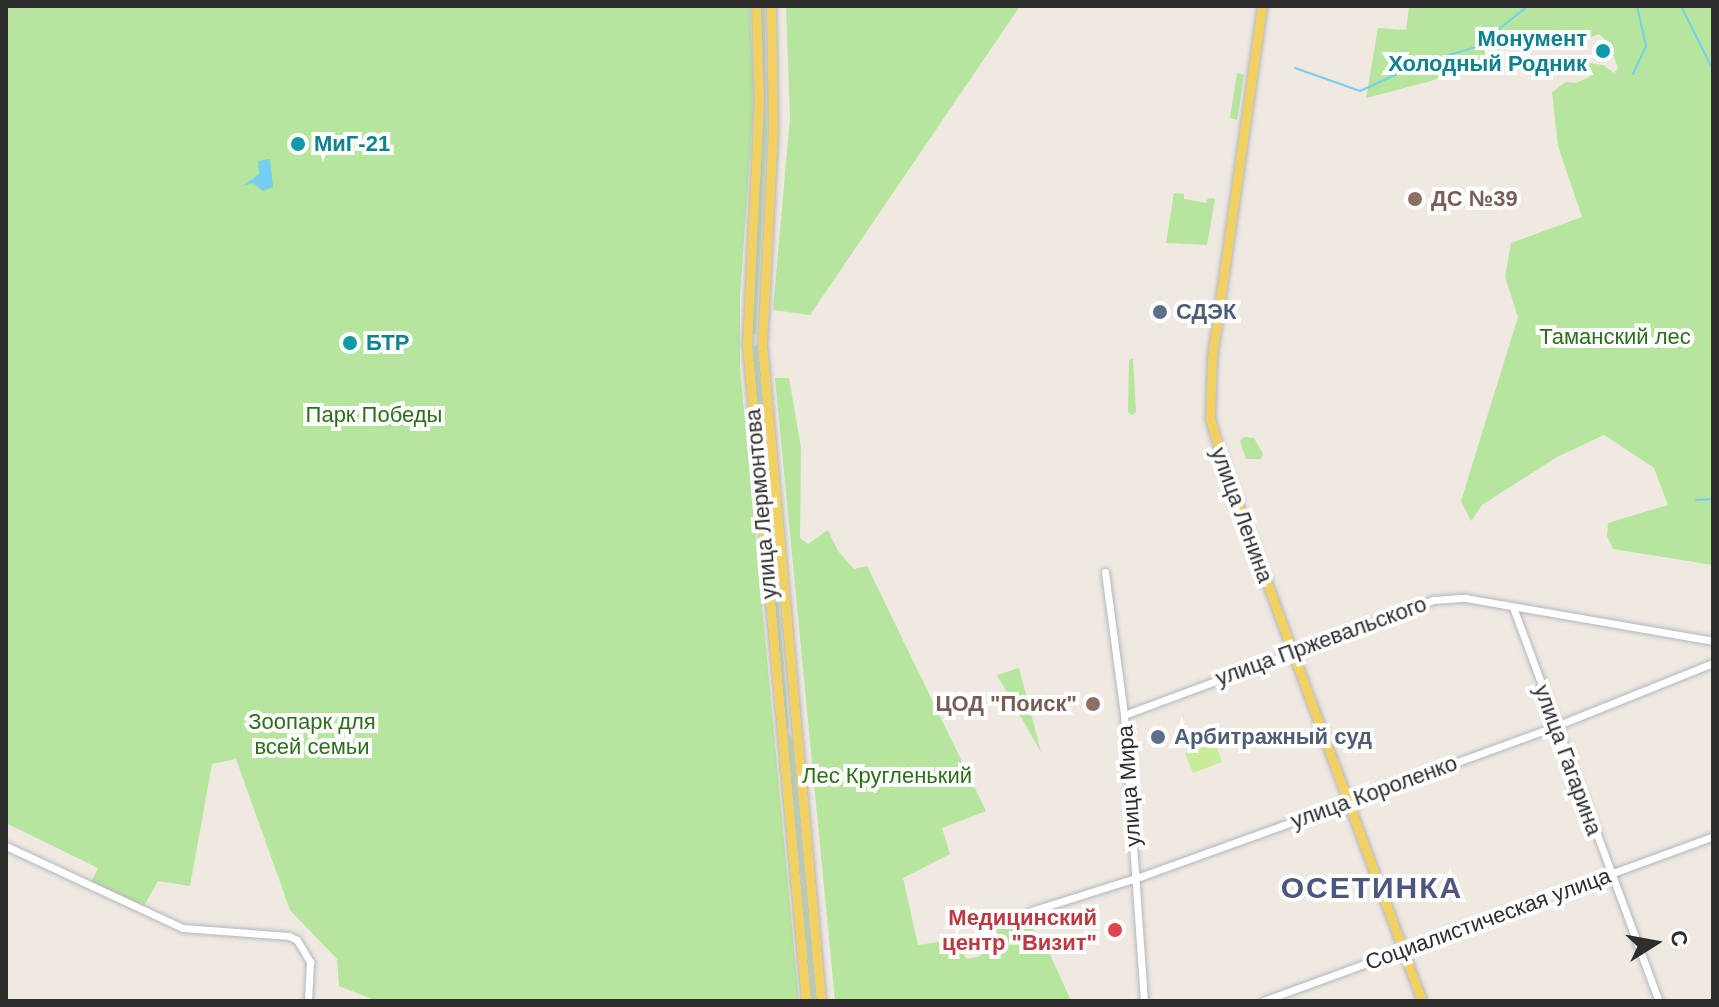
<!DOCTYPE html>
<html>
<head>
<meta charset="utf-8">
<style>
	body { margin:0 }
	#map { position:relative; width:1719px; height:1007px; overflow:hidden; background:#efe9e1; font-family:Helvetica,sans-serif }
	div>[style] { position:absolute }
	.green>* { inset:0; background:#b6e59e }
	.pitch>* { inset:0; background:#c9ec9a }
	.water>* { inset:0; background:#75cff0 }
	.stream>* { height:2px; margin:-1px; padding:0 1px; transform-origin:1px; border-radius:1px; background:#75cff0 }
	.roads { filter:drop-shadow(0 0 2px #b4b7c1) drop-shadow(0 0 2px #b4b7c1) }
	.minor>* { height:7px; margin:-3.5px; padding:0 3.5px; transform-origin:3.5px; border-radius:3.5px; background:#fff }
	.major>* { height:9px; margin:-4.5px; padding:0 4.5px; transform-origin:4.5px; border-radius:4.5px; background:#f2d163 }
	.dots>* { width:22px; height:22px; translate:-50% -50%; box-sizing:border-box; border:4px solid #fff; border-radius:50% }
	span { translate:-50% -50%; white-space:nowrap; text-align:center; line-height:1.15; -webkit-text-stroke:8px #fff; paint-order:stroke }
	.culture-label { font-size:22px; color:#0d838f; font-weight:700 }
	.right { translate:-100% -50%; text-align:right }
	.left { translate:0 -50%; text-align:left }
	.education-label { font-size:22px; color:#785e54; font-weight:700 }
	.service-label { font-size:22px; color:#4e5e75; font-weight:700 }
	.park-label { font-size:22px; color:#2c6e1b }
	.street-label { font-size:22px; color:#2e2e2e }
	.health-label { font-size:22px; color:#be3a42; font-weight:700 }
	.district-label { font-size:30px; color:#4d5680; font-weight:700; letter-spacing:2px }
	.frame { position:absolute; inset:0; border:8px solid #2e2e2e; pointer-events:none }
	.north { position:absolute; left:1615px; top:903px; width:80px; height:80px; -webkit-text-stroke:6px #fff; paint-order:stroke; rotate:79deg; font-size:22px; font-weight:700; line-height:32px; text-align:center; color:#2e2e2e }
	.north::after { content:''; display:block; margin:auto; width:28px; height:36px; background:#2e2e2e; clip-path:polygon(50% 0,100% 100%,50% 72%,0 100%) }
</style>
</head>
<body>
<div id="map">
	<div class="green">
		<i style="clip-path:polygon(6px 6px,750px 6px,754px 102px,740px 296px,740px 368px,799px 1001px,377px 1001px,339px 986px,337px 959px,290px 910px,236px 759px,212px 764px,190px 886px,158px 881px,144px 906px,91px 882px,98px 868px,6px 823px)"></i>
		<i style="clip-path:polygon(761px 6px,765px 6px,765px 94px,763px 92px)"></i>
		<i style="clip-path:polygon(786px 6px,1020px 6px,810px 315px,773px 310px,790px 118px)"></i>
		<i style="clip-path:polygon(1409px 6px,1713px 6px,1713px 565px,1613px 549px,1607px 536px,1608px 523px,1668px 505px,1654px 468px,1604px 435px,1557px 457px,1482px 505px,1471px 521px,1461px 501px,1518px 317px,1505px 277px,1511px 243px,1582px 217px,1558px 146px,1552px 92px,1566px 82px,1576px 83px,1591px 76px,1584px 69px,1590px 63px,1603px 65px,1614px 73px,1618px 68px,1609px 43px,1599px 34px,1589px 38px,1583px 47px,1569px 46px,1562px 38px,1542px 47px,1528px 40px,1431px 81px,1366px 98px,1378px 28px,1406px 30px)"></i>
		<i style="clip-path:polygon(1237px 73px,1244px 75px,1237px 120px,1230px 118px)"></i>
		<i style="clip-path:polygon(765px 103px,767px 130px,756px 335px,753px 334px,752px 308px)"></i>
		<i style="clip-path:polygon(1174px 193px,1184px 194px,1184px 199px,1206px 203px,1208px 198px,1215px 199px,1207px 245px,1166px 243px)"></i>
		<i style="clip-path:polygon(753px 346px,757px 346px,789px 728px,786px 726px)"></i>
		<i style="clip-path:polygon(1133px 358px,1136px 412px,1132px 415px,1128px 412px,1129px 360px)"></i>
		<i style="clip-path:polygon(775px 378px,789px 378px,801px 448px,800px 538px,808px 544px,828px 530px,838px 551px,854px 569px,867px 566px,986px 811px,942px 828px,950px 854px,903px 878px,918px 945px,951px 940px,967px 959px,981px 956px,986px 925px,1020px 915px,1044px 941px,1071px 1001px,835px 1001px)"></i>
		<i style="clip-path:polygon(1244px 437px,1254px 438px,1263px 454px,1261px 459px,1246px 459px,1240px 441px)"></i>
		<i style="clip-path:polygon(1019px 668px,1041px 752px,997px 675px)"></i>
		<i style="clip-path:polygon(788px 735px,792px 737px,816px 1001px,812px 1001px)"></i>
	</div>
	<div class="pitch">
		<i style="clip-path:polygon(1215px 742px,1222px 762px,1193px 773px,1185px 753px)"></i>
	</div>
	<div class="water">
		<i style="clip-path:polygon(270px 159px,273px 187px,263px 191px,253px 183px,243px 186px,259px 174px,258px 161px)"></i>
	</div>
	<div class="stream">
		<i style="left:1681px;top:6px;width:72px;rotate:63.4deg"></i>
		<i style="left:1295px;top:68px;width:69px;rotate:19.5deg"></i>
		<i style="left:1360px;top:91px;width:65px;rotate:-24.6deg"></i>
		<i style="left:1419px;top:64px;width:59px;rotate:-16.6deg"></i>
		<i style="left:1476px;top:47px;width:66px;rotate:-38.3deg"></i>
		<i style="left:1633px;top:74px;width:31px;rotate:-65deg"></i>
		<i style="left:1646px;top:46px;width:41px;rotate:-102.7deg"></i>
		<i style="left:1696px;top:500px;width:17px;rotate:-3deg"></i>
	</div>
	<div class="roads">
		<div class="minor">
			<i style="left:1105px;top:572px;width:144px;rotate:82.4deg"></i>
			<i style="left:1124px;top:715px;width:287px;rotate:86deg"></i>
			<i style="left:1513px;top:607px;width:420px;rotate:69.7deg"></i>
			<i style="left:1124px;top:715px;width:330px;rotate:-20.4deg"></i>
			<i style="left:1433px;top:600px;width:32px;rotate:-4deg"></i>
			<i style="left:1465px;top:598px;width:252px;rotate:9.8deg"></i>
			<i style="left:6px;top:846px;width:195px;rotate:24.9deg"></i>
			<i style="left:183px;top:928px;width:106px;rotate:4.3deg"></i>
			<i style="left:289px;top:936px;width:9px;rotate:27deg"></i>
			<i style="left:297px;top:940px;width:26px;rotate:59deg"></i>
			<i style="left:310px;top:962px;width:39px;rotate:93deg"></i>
			<i style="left:1031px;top:911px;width:116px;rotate:-17.5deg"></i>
			<i style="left:1142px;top:876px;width:236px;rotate:-19.8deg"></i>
			<i style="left:1364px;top:796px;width:204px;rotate:-20deg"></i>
			<i style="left:1556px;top:726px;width:169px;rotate:-21.9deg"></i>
			<i style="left:1263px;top:1001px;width:479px;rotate:-20.1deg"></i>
		</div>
		<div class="major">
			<i style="left:756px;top:6px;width:93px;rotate:88.2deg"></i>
			<i style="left:759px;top:99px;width:245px;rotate:92.8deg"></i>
			<i style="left:747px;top:344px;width:660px;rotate:84.87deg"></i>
			<i style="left:771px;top:6px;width:124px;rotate:89.1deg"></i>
			<i style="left:773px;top:130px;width:214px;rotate:92.9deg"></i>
			<i style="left:762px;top:344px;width:660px;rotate:84.87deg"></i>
			<i style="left:1262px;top:6px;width:356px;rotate:98.1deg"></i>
			<i style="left:1212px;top:358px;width:61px;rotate:91.9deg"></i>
			<i style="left:1210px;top:419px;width:59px;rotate:73.1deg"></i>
			<i style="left:1227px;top:475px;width:561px;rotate:69.66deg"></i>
		</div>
	</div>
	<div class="dots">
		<i style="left:1603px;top:51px;background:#0f9aa8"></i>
		<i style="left:298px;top:144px;background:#0f9aa8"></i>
		<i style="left:1415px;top:199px;background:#8d6e63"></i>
		<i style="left:1160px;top:312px;background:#5c6f8a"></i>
		<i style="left:350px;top:343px;background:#0f9aa8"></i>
		<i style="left:1093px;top:704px;background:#8d6e63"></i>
		<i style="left:1158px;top:737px;background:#5c6f8a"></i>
		<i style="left:1115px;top:930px;background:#e0444e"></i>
	</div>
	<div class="culture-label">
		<span class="right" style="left:1587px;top:51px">Монумент<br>Холодный Родник</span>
		<span class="left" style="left:314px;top:144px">МиГ-21</span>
		<span class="left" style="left:366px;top:343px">БТР</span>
	</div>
	<div class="education-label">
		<span class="left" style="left:1431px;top:199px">ДС №39</span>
		<span class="right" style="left:1077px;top:704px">ЦОД "Поиск"</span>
	</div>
	<div class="service-label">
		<span class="left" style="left:1176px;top:312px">СДЭК</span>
		<span class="left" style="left:1174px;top:737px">Арбитражный суд</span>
	</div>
	<div class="park-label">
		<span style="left:1615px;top:337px">Таманский лес</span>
		<span style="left:374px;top:415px">Парк Победы</span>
		<span style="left:312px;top:734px">Зоопарк для<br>всей семьи</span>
		<span style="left:887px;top:776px">Лес Кругленький</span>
	</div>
	<div class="street-label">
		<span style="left:761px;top:504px;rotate:-95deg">улица Лермонтова</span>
		<span style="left:1242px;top:515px;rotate:70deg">улица Ленина</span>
		<span style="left:1321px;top:641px;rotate:-20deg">улица Пржевальского</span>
		<span style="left:1568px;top:760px;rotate:70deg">улица Гагарина</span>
		<span style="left:1129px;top:786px;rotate:-94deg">улица Мира</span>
		<span style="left:1374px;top:792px;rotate:-20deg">улица Короленко</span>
		<span style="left:1488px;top:919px;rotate:-20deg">Социалистическая улица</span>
	</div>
	<div class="health-label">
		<span class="right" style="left:1097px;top:930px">Медицинский<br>центр "Визит"</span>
	</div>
	<div class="district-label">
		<span style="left:1372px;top:888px">ОСЕТИНКА</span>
	</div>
	<div class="frame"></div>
	<div class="north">С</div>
</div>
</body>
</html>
